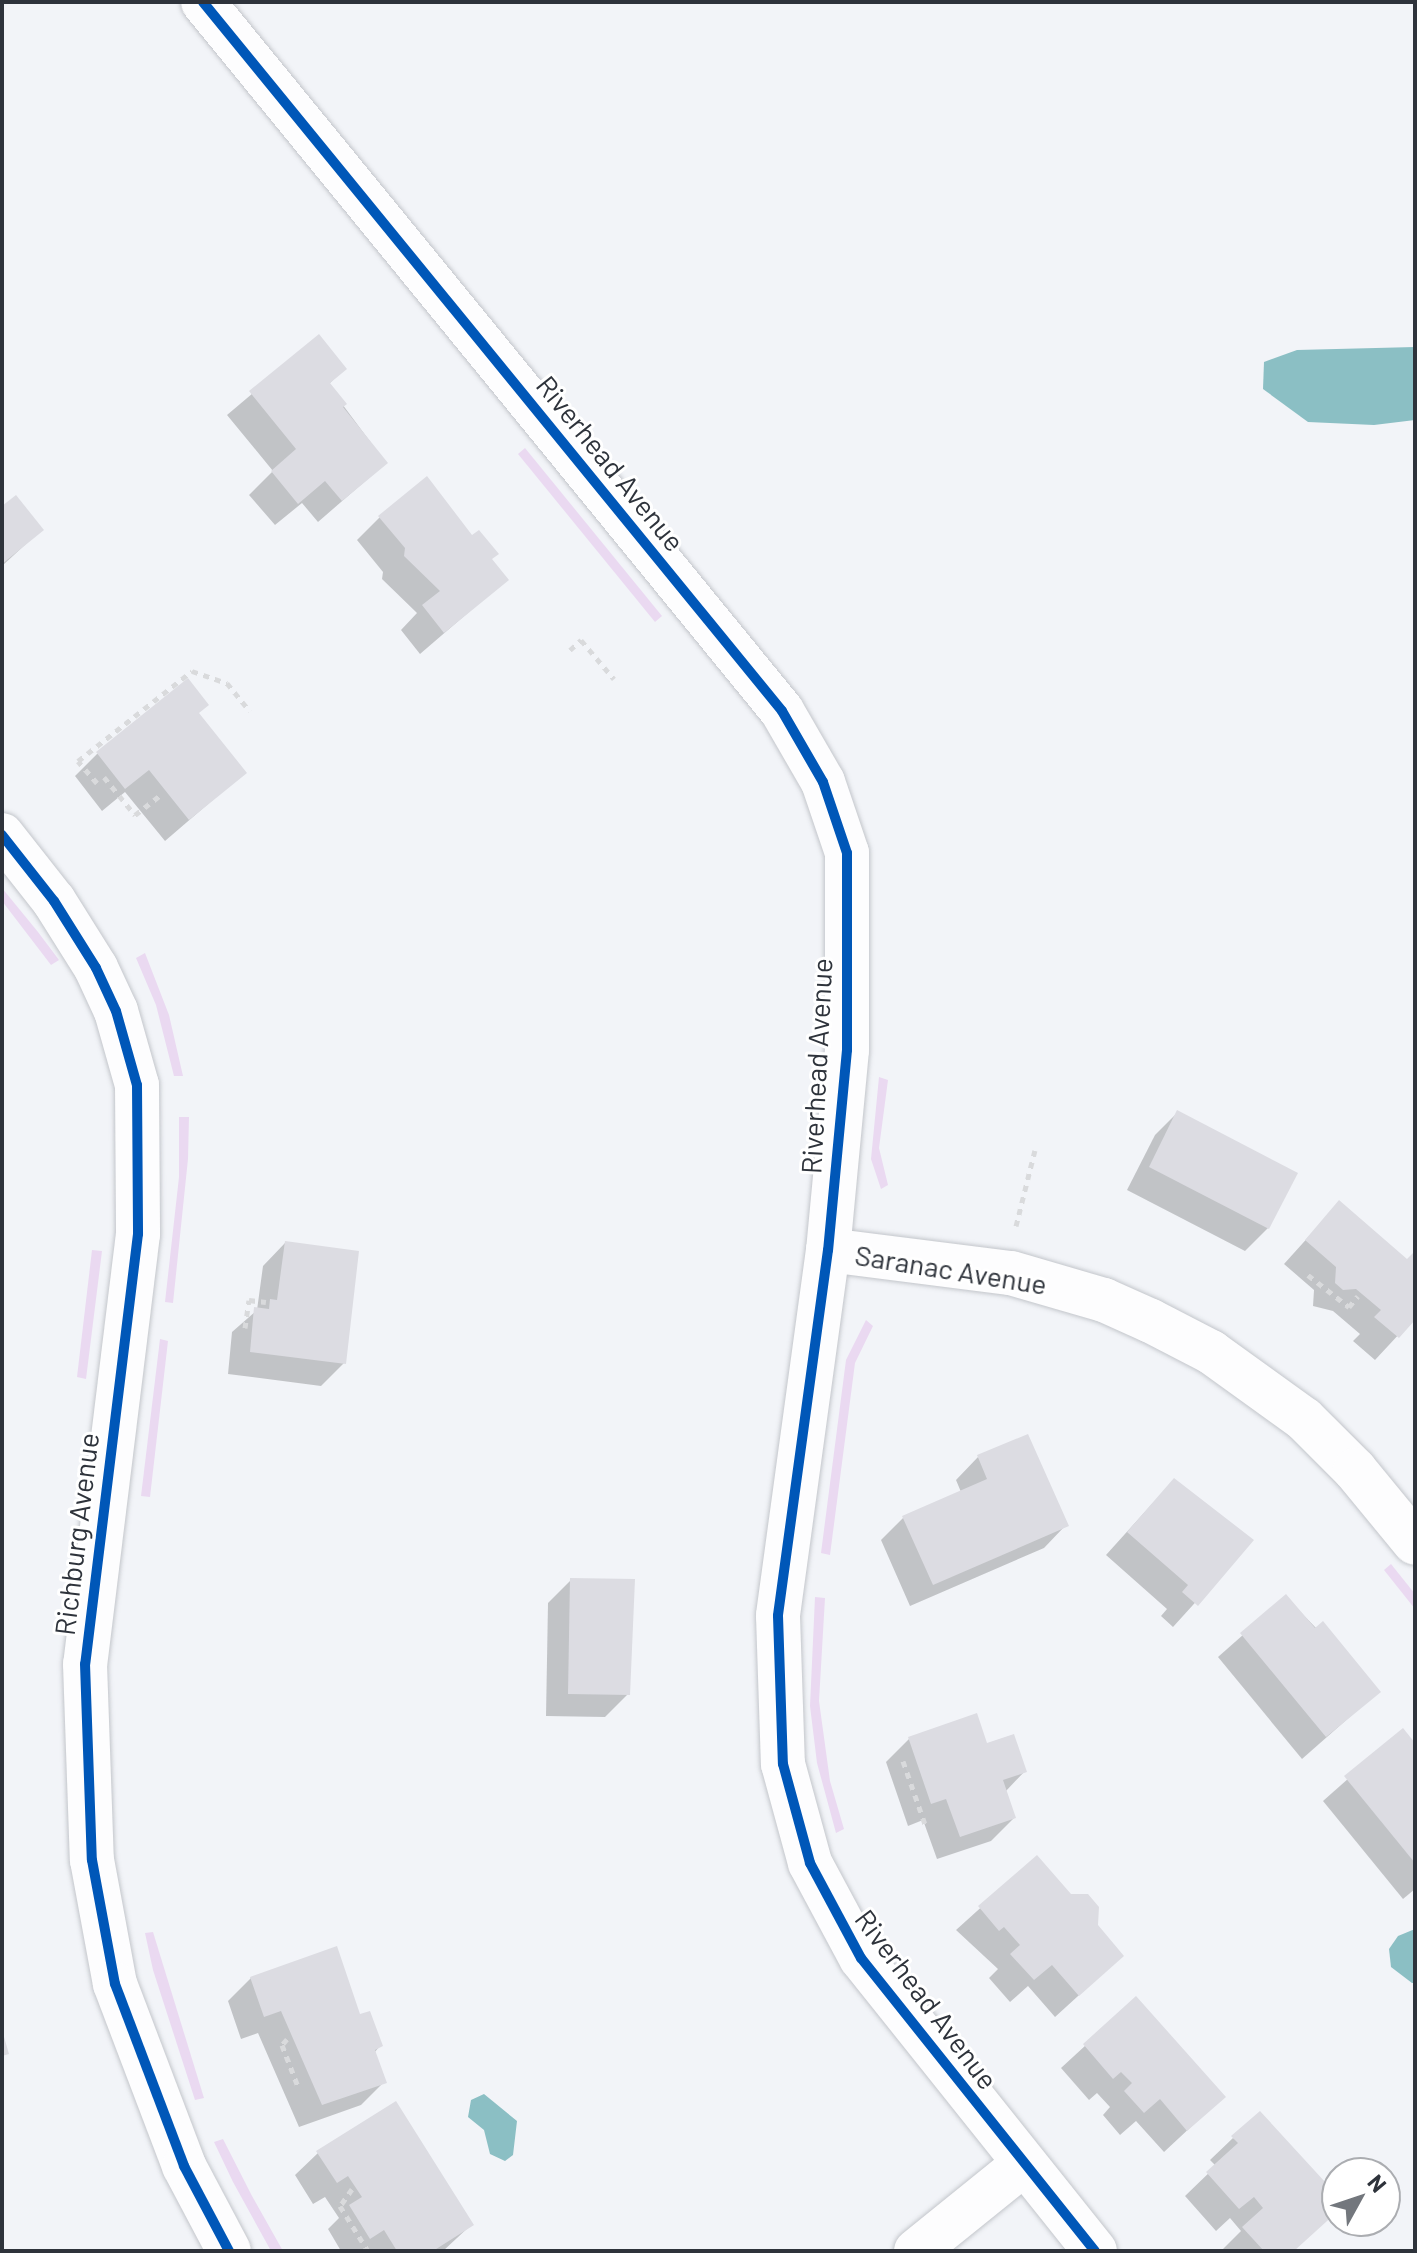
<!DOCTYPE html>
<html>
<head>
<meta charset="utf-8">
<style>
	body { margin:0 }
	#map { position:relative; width:1417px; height:2253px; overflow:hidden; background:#f2f4f8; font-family:Barlow,sans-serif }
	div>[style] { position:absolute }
	.green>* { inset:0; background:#ead9f1 }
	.water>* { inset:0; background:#8bbfc4 }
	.shadow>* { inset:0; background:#0003 }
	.building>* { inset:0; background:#dcdce2 }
	.path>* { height:5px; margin-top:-2.5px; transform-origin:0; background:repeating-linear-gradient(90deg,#d9dadc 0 6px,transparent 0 12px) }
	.roads { filter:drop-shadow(0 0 2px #c3c6cb) drop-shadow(0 0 2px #c3c6cb) }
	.street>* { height:44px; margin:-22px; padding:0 22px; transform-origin:22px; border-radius:22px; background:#fdfdfe }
	.cycleway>* { height:10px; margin:-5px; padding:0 5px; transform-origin:5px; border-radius:5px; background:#0057b8 }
	span { translate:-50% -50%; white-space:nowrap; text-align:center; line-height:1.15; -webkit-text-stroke:6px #fff; paint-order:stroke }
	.street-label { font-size:28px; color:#2e333b }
	.frame { position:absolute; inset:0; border:4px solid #2e333b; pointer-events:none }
	.north { position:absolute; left:1321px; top:2157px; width:80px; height:80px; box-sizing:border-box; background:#fff; border:2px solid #abadb1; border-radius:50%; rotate:50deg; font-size:22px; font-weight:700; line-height:32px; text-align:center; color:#2e333b }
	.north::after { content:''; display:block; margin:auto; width:28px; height:36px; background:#73777d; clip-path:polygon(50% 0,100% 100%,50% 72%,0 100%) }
</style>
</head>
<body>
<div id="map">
	<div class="green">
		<i style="clip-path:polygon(525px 448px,662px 616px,655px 622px,518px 454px)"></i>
		<i style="clip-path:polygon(2px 888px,38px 932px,59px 960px,51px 965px,2px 901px)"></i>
		<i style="clip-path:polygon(145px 953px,169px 1015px,183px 1076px,174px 1076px,156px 1005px,136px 958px)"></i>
		<i style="clip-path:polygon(879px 1077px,888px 1080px,879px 1148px,888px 1185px,881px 1189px,871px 1159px)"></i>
		<i style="clip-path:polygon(179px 1117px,189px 1117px,188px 1159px,173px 1303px,165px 1302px,179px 1177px)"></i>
		<i style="clip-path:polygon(92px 1250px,102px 1251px,86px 1379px,77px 1377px)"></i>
		<i style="clip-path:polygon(866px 1320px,873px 1326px,855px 1363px,830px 1555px,821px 1553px,846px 1360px)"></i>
		<i style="clip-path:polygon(160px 1339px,168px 1341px,150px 1497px,141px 1496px)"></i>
		<i style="clip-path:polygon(1391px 1564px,1415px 1594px,1415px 1609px,1384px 1570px)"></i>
		<i style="clip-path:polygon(815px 1597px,825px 1598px,819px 1701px,830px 1781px,844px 1829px,836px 1833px,817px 1763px,810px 1706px)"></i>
		<i style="clip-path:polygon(153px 1932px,204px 2098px,195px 2100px,153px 1970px,145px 1933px)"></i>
		<i style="clip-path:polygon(223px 2139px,252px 2196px,283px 2251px,271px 2251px,233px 2182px,214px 2142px)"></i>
	</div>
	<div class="water">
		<i style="clip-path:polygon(1415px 347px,1415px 420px,1374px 425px,1308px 422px,1263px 389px,1264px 362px,1297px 350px)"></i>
		<i style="clip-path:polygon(1415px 1929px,1415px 1983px,1412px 1983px,1391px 1967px,1389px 1949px,1398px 1936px)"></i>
		<i style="clip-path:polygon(484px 2094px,517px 2121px,513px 2155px,505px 2161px,490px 2154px,484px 2130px,468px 2117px,471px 2100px)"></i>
	</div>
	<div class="shadow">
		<i style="clip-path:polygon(319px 337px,344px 369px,328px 385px,386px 463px,318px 522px,302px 503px,275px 525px,249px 495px,273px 471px,227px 415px)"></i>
		<i style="clip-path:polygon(2px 508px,41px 530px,2px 566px)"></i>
		<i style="clip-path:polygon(380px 517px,490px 560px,506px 580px,420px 654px,401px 630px,417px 613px,382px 579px,383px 572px,357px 540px)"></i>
		<i style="clip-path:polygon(197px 714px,244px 773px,165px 841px,125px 792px,102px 811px,75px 776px,97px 754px)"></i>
		<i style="clip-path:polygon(1178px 1112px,1268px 1228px,1245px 1251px,1127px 1190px,1155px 1135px)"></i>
		<i style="clip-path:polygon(1339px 1203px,1407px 1262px,1415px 1256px,1415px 1317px,1375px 1360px,1353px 1341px,1360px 1334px,1333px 1311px,1313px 1306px,1314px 1290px,1284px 1264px)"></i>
		<i style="clip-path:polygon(285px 1243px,344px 1363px,321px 1386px,228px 1374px,232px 1332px,257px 1310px,263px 1266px)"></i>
		<i style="clip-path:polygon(978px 1457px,1066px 1525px,1044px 1548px,910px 1606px,881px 1540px,904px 1517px,961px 1492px,956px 1480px)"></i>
		<i style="clip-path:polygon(1152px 1504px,1251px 1541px,1173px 1627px,1161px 1616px,1167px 1609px,1106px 1555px)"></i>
		<i style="clip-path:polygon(571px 1580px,628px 1694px,605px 1717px,546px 1716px,548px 1603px)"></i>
		<i style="clip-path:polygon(1286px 1597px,1378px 1692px,1302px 1759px,1218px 1657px)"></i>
		<i style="clip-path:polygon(1402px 1731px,1415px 1748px,1415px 1889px,1403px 1899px,1323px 1801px)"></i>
		<i style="clip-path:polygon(909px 1739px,986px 1746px,1025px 1771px,1005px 1792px,1014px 1818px,991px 1841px,937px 1859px,923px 1820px,908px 1826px,886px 1762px)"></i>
		<i style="clip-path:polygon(1037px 1857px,1122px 1956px,1055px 2017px,1028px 1986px,1010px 2002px,989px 1978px,998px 1969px,956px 1930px)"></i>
		<i style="clip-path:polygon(251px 1978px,359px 2016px,380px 2046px,374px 2053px,384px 2082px,361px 2105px,299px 2127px,258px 2033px,241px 2039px,228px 2001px)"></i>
		<i style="clip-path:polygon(1136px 1999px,1223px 2097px,1164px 2152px,1136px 2121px,1120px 2135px,1103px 2115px,1110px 2107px,1097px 2093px,1089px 2100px,1061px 2068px)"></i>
		<i style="clip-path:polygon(1233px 2138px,1337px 2198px,1337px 2209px,1293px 2251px,1221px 2251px,1241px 2231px,1230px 2218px,1216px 2231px,1185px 2196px,1216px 2166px,1210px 2160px)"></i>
		<i style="clip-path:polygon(318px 2153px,471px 2225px,443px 2251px,341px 2251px,328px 2229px,339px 2218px,325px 2197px,313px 2204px,295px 2175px)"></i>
	</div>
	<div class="building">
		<i style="clip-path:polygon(319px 334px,347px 369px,330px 383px,347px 404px,343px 407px,388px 463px,342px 501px,325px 481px,298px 504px,271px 471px,296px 449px,249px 391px)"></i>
		<i style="clip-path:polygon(427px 476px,472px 535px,479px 530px,499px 554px,492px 559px,509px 580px,444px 633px,422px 605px,440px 591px,404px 556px,405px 548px,378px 516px)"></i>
		<i style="clip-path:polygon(16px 495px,44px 530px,2px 564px,2px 506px)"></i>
		<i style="clip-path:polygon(188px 678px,209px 705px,199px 713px,247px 773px,189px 820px,149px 770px,125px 789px,96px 752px)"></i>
		<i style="clip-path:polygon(1177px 1110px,1298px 1173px,1269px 1229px,1149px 1167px)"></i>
		<i style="clip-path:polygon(1339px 1200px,1407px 1259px,1415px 1251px,1415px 1320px,1399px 1338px,1374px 1317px,1381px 1310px,1356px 1289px,1343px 1290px,1335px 1283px,1336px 1267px,1305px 1240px)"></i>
		<i style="clip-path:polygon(285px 1241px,359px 1251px,346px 1364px,250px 1352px,254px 1307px,269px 1309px,270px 1299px,277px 1300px)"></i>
		<i style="clip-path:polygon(1028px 1434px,1069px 1526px,933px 1585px,902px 1516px,987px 1479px,977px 1455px)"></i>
		<i style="clip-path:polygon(1174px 1478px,1254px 1540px,1198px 1606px,1182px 1592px,1188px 1585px,1127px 1532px)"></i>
		<i style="clip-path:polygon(570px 1578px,635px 1579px,630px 1695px,568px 1694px)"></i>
		<i style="clip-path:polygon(1286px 1594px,1315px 1628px,1323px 1621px,1381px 1692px,1326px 1737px,1240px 1633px)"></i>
		<i style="clip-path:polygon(977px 1713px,987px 1743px,1014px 1734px,1027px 1772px,1003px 1780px,1016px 1818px,960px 1837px,946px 1799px,931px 1804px,908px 1737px)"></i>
		<i style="clip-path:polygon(1403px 1728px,1415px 1743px,1415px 1863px,1344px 1776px)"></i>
		<i style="clip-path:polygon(1037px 1855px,1071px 1894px,1088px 1894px,1099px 1907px,1098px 1925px,1124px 1956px,1079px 1996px,1052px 1965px,1034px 1980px,1010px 1954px,1020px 1945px,1004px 1927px,999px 1931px,978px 1906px)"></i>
		<i style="clip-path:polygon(337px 1946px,360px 2014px,370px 2011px,383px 2046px,375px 2050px,387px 2083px,322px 2105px,281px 2011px,264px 2017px,250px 1977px)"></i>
		<i style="clip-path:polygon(1136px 1996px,1226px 2097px,1187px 2131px,1160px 2099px,1144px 2113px,1124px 2091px,1132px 2083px,1121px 2072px,1113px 2079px,1083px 2044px)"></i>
		<i style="clip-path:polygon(2px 2030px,9px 2054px,2px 2056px)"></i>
		<i style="clip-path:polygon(396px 2101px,474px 2225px,433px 2251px,397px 2251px,384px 2230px,370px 2239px,349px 2205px,362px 2197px,348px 2176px,337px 2183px,316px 2151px)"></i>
		<i style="clip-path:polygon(1260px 2111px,1337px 2195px,1337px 2212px,1294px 2251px,1264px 2251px,1242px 2227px,1263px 2208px,1254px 2197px,1239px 2209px,1206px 2172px,1238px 2143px,1231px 2136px)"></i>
	</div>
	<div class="path">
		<i style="left:570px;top:650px;width:15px;rotate:-42deg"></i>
		<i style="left:581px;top:640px;width:51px;rotate:49.8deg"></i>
		<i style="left:104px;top:777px;width:49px;rotate:50.8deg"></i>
		<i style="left:135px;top:815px;width:34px;rotate:-38deg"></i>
		<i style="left:97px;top:783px;width:29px;rotate:-131deg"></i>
		<i style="left:78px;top:761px;width:145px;rotate:-38.3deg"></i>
		<i style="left:192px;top:671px;width:37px;rotate:19deg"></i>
		<i style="left:227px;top:683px;width:36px;rotate:51deg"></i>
		<i style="left:1016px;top:1226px;width:78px;rotate:-76deg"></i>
		<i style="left:1308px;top:1275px;width:52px;rotate:38deg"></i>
		<i style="left:1349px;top:1307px;width:14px;rotate:-51deg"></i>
		<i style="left:245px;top:1328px;width:28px;rotate:-82deg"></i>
		<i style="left:249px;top:1300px;width:17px;rotate:7deg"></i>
		<i style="left:903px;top:1761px;width:67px;rotate:70.8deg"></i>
		<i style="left:287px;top:2039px;width:8px;rotate:130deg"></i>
		<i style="left:282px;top:2045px;width:47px;rotate:68.9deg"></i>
		<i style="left:352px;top:2189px;width:21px;rotate:125deg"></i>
		<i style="left:340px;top:2206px;width:53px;rotate:58.1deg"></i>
	</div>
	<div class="roads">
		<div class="street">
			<i style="left:203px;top:2px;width:915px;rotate:50.76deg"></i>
			<i style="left:782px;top:711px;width:82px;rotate:60deg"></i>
			<i style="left:823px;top:782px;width:75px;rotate:71.3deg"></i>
			<i style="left:847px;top:853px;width:197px;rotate:90deg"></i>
			<i style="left:847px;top:1050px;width:201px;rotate:95.4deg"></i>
			<i style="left:828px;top:1250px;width:369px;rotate:97.8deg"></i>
			<i style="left:778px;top:1616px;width:148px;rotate:88.1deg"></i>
			<i style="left:783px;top:1764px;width:103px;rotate:74.7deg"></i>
			<i style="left:810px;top:1863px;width:108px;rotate:61.8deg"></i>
			<i style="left:861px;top:1958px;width:375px;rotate:51.4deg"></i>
			<i style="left:2px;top:835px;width:84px;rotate:51.8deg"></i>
			<i style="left:54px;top:901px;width:79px;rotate:57.9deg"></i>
			<i style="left:96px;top:968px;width:47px;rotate:65.1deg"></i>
			<i style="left:116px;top:1011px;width:77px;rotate:74.2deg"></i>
			<i style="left:137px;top:1085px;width:149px;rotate:89.6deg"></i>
			<i style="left:138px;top:1234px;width:433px;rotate:97deg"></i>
			<i style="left:85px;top:1664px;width:196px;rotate:88deg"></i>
			<i style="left:92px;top:1860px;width:126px;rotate:79.5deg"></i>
			<i style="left:115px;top:1984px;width:195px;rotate:69.2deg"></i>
			<i style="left:184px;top:2166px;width:96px;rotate:62.1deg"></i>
			<i style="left:828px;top:1250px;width:184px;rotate:7.2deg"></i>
			<i style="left:1011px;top:1273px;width:97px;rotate:16.2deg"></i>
			<i style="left:1104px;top:1300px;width:51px;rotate:24.1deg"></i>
			<i style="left:1151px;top:1321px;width:68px;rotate:27.3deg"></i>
			<i style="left:1211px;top:1352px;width:115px;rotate:35.8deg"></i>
			<i style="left:1304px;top:1419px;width:72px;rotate:45deg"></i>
			<i style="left:1355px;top:1470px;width:94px;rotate:50.6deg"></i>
			<i style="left:916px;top:2251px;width:139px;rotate:-38.9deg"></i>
		</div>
	</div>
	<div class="cycleway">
		<i style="left:203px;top:2px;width:915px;rotate:50.76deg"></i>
		<i style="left:782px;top:711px;width:82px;rotate:60deg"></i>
		<i style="left:823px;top:782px;width:75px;rotate:71.3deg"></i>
		<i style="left:847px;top:853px;width:197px;rotate:90deg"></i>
		<i style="left:847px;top:1050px;width:201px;rotate:95.4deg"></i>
		<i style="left:828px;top:1250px;width:369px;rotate:97.8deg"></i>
		<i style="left:778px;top:1616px;width:148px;rotate:88.1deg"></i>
		<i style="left:783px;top:1764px;width:103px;rotate:74.7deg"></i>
		<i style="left:810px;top:1863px;width:108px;rotate:61.8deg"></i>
		<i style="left:861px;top:1958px;width:375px;rotate:51.4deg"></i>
		<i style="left:2px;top:835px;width:84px;rotate:51.8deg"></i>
		<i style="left:54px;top:901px;width:79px;rotate:57.9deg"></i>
		<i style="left:96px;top:968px;width:47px;rotate:65.1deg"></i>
		<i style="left:116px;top:1011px;width:77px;rotate:74.2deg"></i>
		<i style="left:137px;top:1085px;width:149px;rotate:89.6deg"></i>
		<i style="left:138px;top:1234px;width:433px;rotate:97deg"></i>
		<i style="left:85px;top:1664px;width:196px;rotate:88deg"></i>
		<i style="left:92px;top:1860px;width:126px;rotate:79.5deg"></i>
		<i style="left:115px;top:1984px;width:195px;rotate:69.2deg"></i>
		<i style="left:184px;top:2166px;width:96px;rotate:62.1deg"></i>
	</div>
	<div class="street-label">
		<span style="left:611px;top:463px;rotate:51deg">Riverhead Avenue</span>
		<span style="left:816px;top:1066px;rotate:-87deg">Riverhead Avenue</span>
		<span style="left:951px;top:1269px;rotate:9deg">Saranac Avenue</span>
		<span style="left:76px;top:1534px;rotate:-83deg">Richburg Avenue</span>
		<span style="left:927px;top:1999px;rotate:53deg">Riverhead Avenue</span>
	</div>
	<div class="frame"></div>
	<div class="north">N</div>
</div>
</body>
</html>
